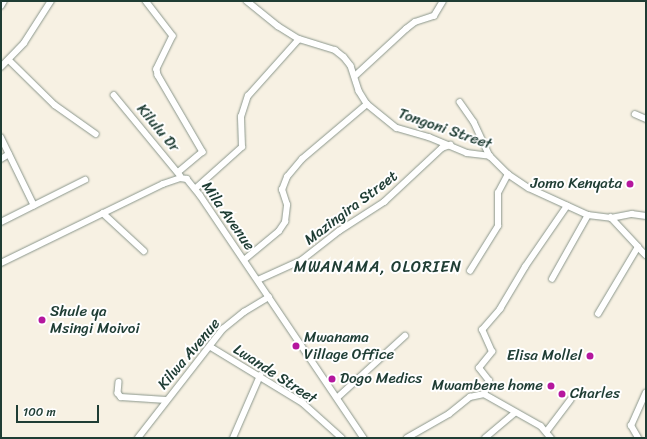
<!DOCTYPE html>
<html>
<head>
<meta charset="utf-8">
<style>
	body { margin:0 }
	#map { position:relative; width:647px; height:439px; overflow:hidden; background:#f7f1e3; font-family:Sriracha,sans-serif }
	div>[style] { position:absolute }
	.roads { filter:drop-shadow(0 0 1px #8b978c) drop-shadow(0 0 1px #8b978c) }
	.minor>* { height:5.5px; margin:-2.75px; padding:0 2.75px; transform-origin:2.75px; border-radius:2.75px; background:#fff }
	.dots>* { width:11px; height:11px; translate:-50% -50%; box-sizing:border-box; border:2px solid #fff; border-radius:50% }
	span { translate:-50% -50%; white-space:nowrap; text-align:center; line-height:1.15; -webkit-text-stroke:4px #fff; paint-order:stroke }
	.street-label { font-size:15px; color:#1f3d34 }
	.poi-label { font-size:15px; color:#1f3d34 }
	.right { translate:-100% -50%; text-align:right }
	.left { translate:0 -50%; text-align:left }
	.neighbourhood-label { font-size:16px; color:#1f3d34; letter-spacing:1px }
	.frame { position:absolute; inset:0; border:2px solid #1f3d34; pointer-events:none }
	.scale { position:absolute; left:16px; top:405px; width:83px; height:18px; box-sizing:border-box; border:2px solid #1f3d34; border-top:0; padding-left:5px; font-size:12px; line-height:14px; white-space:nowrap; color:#1f3d34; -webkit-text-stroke:3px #fff; paint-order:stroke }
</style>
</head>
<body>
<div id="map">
	<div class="roads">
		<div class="minor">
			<i style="left:146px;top:1px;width:44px;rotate:52.4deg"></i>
			<i style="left:173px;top:36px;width:37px;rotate:116deg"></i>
			<i style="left:157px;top:69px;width:6px;rotate:81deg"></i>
			<i style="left:158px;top:75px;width:89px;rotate:59.7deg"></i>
			<i style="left:203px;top:152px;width:31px;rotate:140deg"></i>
			<i style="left:247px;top:1px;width:40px;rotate:39deg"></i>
			<i style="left:278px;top:26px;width:25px;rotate:32deg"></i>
			<i style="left:299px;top:39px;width:38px;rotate:17deg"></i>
			<i style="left:335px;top:50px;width:11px;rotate:38deg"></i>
			<i style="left:344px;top:57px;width:11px;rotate:52deg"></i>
			<i style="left:351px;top:66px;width:26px;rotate:72deg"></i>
			<i style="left:359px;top:91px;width:15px;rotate:58deg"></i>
			<i style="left:367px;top:104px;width:38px;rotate:39deg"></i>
			<i style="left:397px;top:128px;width:33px;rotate:16deg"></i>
			<i style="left:429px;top:137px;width:41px;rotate:22.8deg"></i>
			<i style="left:467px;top:153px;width:23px;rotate:7deg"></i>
			<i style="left:490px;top:156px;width:25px;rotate:45deg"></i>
			<i style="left:508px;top:174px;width:25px;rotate:34deg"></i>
			<i style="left:529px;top:188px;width:65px;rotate:24.6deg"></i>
			<i style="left:588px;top:215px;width:23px;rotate:7deg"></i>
			<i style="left:611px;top:218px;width:21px;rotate:-11deg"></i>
			<i style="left:632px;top:214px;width:14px;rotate:8deg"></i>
			<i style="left:1px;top:6px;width:6px;rotate:-59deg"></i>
			<i style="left:9px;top:60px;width:64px;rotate:44.4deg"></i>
			<i style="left:55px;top:105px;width:50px;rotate:35.3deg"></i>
			<i style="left:1px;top:67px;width:33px;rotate:-46deg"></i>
			<i style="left:24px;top:43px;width:50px;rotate:-57.3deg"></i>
			<i style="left:356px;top:75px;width:68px;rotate:-42.6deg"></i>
			<i style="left:406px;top:29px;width:11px;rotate:-38deg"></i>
			<i style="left:415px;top:22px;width:20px;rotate:-18deg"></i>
			<i style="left:434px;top:16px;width:17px;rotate:-59deg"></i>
			<i style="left:114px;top:95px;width:104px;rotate:50.5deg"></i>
			<i style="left:460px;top:102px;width:24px;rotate:55deg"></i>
			<i style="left:474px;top:122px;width:38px;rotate:65deg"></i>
			<i style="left:635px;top:114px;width:12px;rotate:24deg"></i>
			<i style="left:1px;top:137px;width:76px;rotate:64.1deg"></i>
			<i style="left:1px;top:159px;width:9px;rotate:-32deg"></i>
			<i style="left:195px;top:189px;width:63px;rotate:-41.8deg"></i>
			<i style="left:242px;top:147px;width:30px;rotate:-92deg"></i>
			<i style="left:241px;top:117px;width:22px;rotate:-72deg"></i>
			<i style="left:248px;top:96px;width:76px;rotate:-48.2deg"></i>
			<i style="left:103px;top:213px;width:56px;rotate:42.8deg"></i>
			<i style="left:1px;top:222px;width:94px;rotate:-26.6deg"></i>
			<i style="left:638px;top:247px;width:11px;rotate:45deg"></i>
			<i style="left:244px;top:260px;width:45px;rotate:-39.6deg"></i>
			<i style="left:279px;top:231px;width:11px;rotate:-56deg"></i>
			<i style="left:285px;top:222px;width:17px;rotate:-83deg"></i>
			<i style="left:287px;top:205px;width:16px;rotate:-108deg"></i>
			<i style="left:282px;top:190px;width:14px;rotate:-69deg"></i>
			<i style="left:287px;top:177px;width:23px;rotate:-50deg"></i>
			<i style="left:302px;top:159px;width:85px;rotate:-40.2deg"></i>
			<i style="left:1px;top:263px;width:180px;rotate:-26deg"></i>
			<i style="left:163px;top:184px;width:18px;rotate:-19deg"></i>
			<i style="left:180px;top:178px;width:7px;rotate:8deg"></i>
			<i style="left:187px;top:179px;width:21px;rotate:51deg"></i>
			<i style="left:200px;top:195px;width:293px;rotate:56deg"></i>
			<i style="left:470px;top:271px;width:53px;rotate:-58.1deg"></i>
			<i style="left:498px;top:226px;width:33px;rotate:-90deg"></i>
			<i style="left:498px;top:193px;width:21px;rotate:-62deg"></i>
			<i style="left:552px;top:279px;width:73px;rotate:-60.6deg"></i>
			<i style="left:258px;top:280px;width:48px;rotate:-24.4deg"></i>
			<i style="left:302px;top:260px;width:47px;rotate:-38.1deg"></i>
			<i style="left:339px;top:231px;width:54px;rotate:-32.8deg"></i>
			<i style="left:384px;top:202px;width:79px;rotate:-43deg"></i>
			<i style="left:442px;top:148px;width:9px;rotate:-21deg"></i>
			<i style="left:598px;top:314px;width:78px;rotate:-59.2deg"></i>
			<i style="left:638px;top:247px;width:40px;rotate:-133deg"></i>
			<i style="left:211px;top:347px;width:108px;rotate:31.3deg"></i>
			<i style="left:303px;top:403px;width:52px;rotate:41.9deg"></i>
			<i style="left:119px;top:382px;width:11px;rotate:95deg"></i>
			<i style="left:118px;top:393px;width:5px;rotate:53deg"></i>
			<i style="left:121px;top:397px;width:45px;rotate:3.8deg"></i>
			<i style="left:484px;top:394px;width:14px;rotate:-69deg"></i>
			<i style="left:489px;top:381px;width:16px;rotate:-128deg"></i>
			<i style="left:479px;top:368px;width:21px;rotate:-51deg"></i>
			<i style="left:492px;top:352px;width:24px;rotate:-114deg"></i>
			<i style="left:482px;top:330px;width:28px;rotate:-49deg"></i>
			<i style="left:500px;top:309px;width:49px;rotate:-59.2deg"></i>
			<i style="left:525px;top:267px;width:74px;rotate:-55.5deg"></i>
			<i style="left:337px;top:398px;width:92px;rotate:-42.4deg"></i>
			<i style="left:547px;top:431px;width:39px;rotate:-53deg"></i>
			<i style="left:138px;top:438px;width:138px;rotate:-52.1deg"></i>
			<i style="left:223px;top:329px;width:27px;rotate:-39deg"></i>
			<i style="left:244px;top:312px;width:29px;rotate:-31deg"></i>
			<i style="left:233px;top:438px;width:68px;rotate:-66.5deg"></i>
			<i style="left:407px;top:438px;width:48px;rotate:-29.7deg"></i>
			<i style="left:449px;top:414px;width:27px;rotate:-39deg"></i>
			<i style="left:470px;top:397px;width:14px;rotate:-12deg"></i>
			<i style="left:484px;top:394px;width:65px;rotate:29.3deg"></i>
			<i style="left:541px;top:426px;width:16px;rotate:50deg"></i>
			<i style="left:485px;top:438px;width:39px;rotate:-40deg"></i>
			<i style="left:638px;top:438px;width:14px;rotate:-120deg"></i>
			<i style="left:631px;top:426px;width:36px;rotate:-66deg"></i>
		</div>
	</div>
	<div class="dots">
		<i style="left:630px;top:184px;background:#b5179e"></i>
		<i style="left:42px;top:320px;background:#b5179e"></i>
		<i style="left:296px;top:346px;background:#b5179e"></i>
		<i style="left:590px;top:356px;background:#b5179e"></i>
		<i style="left:332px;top:379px;background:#b5179e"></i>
		<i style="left:551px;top:386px;background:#b5179e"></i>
		<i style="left:562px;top:394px;background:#b5179e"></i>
	</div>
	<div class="street-label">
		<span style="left:158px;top:128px;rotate:50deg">Kilulu Dr</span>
		<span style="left:445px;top:129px;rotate:19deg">Tongoni Street</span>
		<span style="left:351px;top:208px;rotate:-37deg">Mazingira Street</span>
		<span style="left:228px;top:216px;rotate:55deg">Mila Avenue</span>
		<span style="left:189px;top:354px;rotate:-50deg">Kilwa Avenue</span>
		<span style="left:275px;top:374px;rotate:33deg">Lwande Street</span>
	</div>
	<div class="poi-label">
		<span class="right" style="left:622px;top:184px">Jomo Kenyata</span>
		<span class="left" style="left:50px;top:320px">Shule ya<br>Msingi Moivoi</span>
		<span class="left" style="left:304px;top:346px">Mwanama<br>Village Office</span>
		<span class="right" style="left:582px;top:356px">Elisa Mollel</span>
		<span class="left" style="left:340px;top:379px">Dogo Medics</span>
		<span class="right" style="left:543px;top:386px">Mwambene home</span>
		<span class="left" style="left:570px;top:394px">Charles</span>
	</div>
	<div class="neighbourhood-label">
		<span style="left:378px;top:267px">MWANAMA, OLORIEN</span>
	</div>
	<div class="frame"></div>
	<div class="scale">100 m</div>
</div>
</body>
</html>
